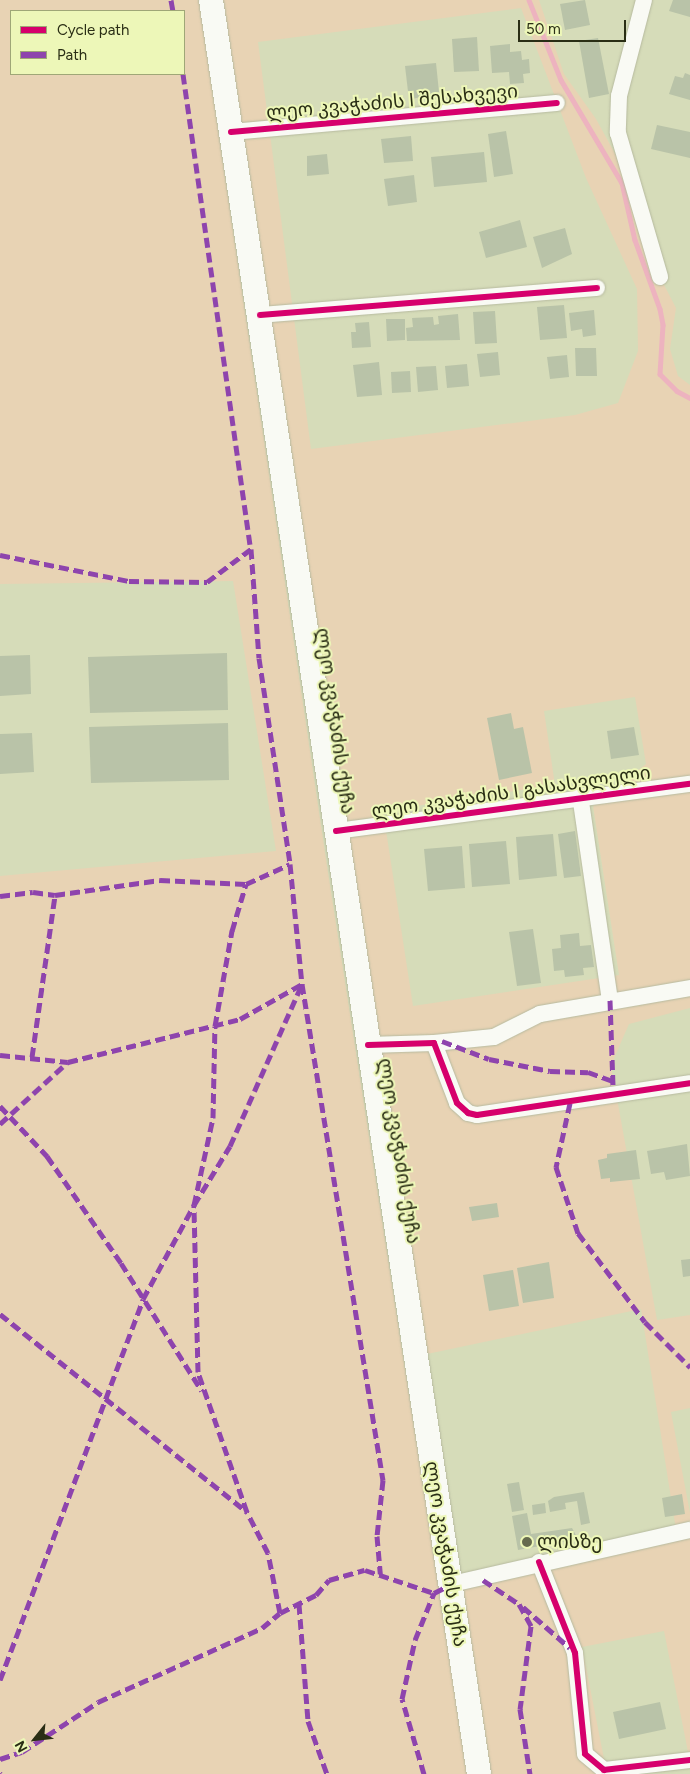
<!DOCTYPE html>
<html>
<head>
<meta charset="utf-8">
<style>
	body { margin:0 }
	#map { position:relative; width:690px; height:1774px; overflow:hidden; background:#d6dcb9; font-family:Figtree,"Noto Sans Georgian",sans-serif }
	div>[style] { position:absolute }
	.green>* { inset:0; background:#e8d3b4 }
	.stream>* { height:4.5px; margin:-2.25px; padding:0 2.25px; transform-origin:2.25px; border-radius:2.25px; background:#edb3bf }
	.building>* { inset:0; background:#b9c3a8 }
	.roads { filter:drop-shadow(0 0 1px #b6ba9f) drop-shadow(0 0 1px #b6ba9f) }
	.minor>* { height:16px; margin:-8px; padding:0 8px; transform-origin:8px; border-radius:8px; background:#f9faf4 }
	.secondary>* { height:24px; margin:-12px; padding:0 12px; transform-origin:12px; border-radius:12px; background:#f9faf4 }
	.quiet>* { height:5px; margin-top:-2.5px; transform-origin:0; background:repeating-linear-gradient(90deg,#8e44ad 0 10px,transparent 0 15px) }
	.cycleway>* { height:6px; margin:-3px; padding:0 3px; transform-origin:3px; border-radius:3px; background:#d6006c }
	.dots>* { width:14px; height:14px; translate:-50% -50%; box-sizing:border-box; border:2px solid #edf7b8; border-radius:50% }
	span { translate:-50% -50%; white-space:nowrap; text-align:center; line-height:1.15; -webkit-text-stroke:4px #edf7b8; paint-order:stroke }
	.street-label { font-size:19px; color:#2a2e15 }
	.poi-label { font-size:19px; color:#2a2e15 }
	.left { translate:0 -50%; text-align:left }
	.legend { position:absolute; left:10px; top:10px; width:175px; height:65px; box-sizing:border-box; background:#edf7b8; border:1px solid #9fa777; margin:0; padding:6px 9px; list-style:none; font-size:15px; color:#2a2e15 }
	.legend li { display:flex; align-items:center; gap:10px; height:25px }
	.legend b { width:25px; border:1px solid #9fa777 }
	.north { position:absolute; left:10px; top:1714px; width:50px; height:50px; -webkit-text-stroke:4px #edf7b8; paint-order:stroke; rotate:241deg; font-size:14px; font-weight:700; line-height:20px; text-align:center; color:#2a2e15 }
	.north::after { content:''; display:block; margin:auto; width:18px; height:22px; background:#2a2e15; clip-path:polygon(50% 0,100% 100%,50% 72%,0 100%) }
	.scale { position:absolute; left:518px; top:20px; width:108px; height:22px; box-sizing:border-box; border:2px solid #2a2e15; border-top:0; padding-left:6px; font-size:15px; line-height:18px; white-space:nowrap; color:#2a2e15; -webkit-text-stroke:4px #edf7b8; paint-order:stroke }
</style>
</head>
<body>
<div id="map">
	<div class="green">
		<i style="clip-path:polygon(evenodd,0 0,199px 0,327px 866px,468px 1774px,0 1774px,0 876px,276px 851px,233px 581px,0 584px,0 0,11px 11px,184px 11px,184px 74px,11px 74px,11px 11px)"></i>
		<i style="clip-path:polygon(evenodd,223px 0,539px 0,564px 74px,596px 119px,629px 179px,660px 277px,676px 308px,670px 349px,678px 376px,690px 385px,690px 1008px,629px 1024px,611px 1065px,657px 1320px,690px 1315px,690px 1408px,671px 1412px,690px 1513px,690px 1762px,664px 1631px,582px 1647px,607px 1774px,488px 1774px,460px 1577px,677px 1536px,641px 1309px,427px 1354px,223px 0,521px 8px,586px 178px,637px 289px,638px 351px,618px 403px,575px 415px,311px 449px,258px 42px,521px 8px,223px 0,635px 697px,646px 764px,593px 806px,619px 975px,413px 1006px,383px 811px,555px 785px,544px 711px,635px 697px)"></i>
	</div>
	<div class="stream">
		<i style="left:529px;top:0;width:86px;rotate:68.2deg"></i>
		<i style="left:561px;top:80px;width:120px;rotate:59.4deg"></i>
		<i style="left:622px;top:183px;width:58px;rotate:77.2deg"></i>
		<i style="left:635px;top:240px;width:73px;rotate:70.1deg"></i>
		<i style="left:660px;top:309px;width:16px;rotate:79deg"></i>
		<i style="left:663px;top:325px;width:49px;rotate:93.5deg"></i>
		<i style="left:660px;top:374px;width:24px;rotate:45deg"></i>
		<i style="left:677px;top:391px;width:15px;rotate:28deg"></i>
	</div>
	<div class="building">
		<i style="clip-path:polygon(585px 0,590px 25px,565px 30px,560px 4px)"></i>
		<i style="clip-path:polygon(673px 0,690px 0,690px 17px,669px 11px)"></i>
		<i style="clip-path:polygon(477px 37px,479px 71px,454px 72px,452px 39px)"></i>
		<i style="clip-path:polygon(598px 38px,609px 94px,589px 98px,579px 41px)"></i>
		<i style="clip-path:polygon(510px 44px,510px 52px,521px 51px,522px 60px,529px 59px,530px 73px,523px 74px,524px 83px,510px 84px,509px 72px,492px 73px,490px 46px)"></i>
		<i style="clip-path:polygon(436px 63px,439px 92px,409px 100px,405px 66px)"></i>
		<i style="clip-path:polygon(685px 73px,690px 75px,690px 100px,669px 94px,675px 76px,683px 78px)"></i>
		<i style="clip-path:polygon(657px 125px,690px 132px,690px 158px,651px 149px)"></i>
		<i style="clip-path:polygon(506px 131px,513px 174px,494px 177px,488px 134px)"></i>
		<i style="clip-path:polygon(411px 136px,413px 161px,384px 163px,381px 139px)"></i>
		<i style="clip-path:polygon(484px 152px,487px 182px,434px 187px,431px 157px)"></i>
		<i style="clip-path:polygon(327px 154px,329px 174px,307px 176px,307px 156px)"></i>
		<i style="clip-path:polygon(414px 175px,417px 202px,388px 206px,384px 179px)"></i>
		<i style="clip-path:polygon(520px 220px,527px 247px,486px 258px,479px 232px)"></i>
		<i style="clip-path:polygon(565px 228px,572px 254px,542px 268px,533px 237px)"></i>
		<i style="clip-path:polygon(564px 305px,567px 338px,540px 340px,537px 307px)"></i>
		<i style="clip-path:polygon(594px 310px,596px 335px,583px 337px,582px 329px,571px 331px,569px 313px)"></i>
		<i style="clip-path:polygon(495px 311px,497px 343px,475px 344px,473px 312px)"></i>
		<i style="clip-path:polygon(458px 314px,460px 340px,407px 341px,406px 328px,413px 327px,412px 318px,433px 317px,434px 325px,439px 324px,438px 316px)"></i>
		<i style="clip-path:polygon(386px 319px,405px 319px,405px 340px,387px 341px)"></i>
		<i style="clip-path:polygon(369px 322px,371px 347px,352px 348px,351px 332px,356px 332px,355px 323px)"></i>
		<i style="clip-path:polygon(575px 348px,596px 348px,597px 376px,576px 376px)"></i>
		<i style="clip-path:polygon(498px 352px,500px 375px,480px 377px,477px 354px)"></i>
		<i style="clip-path:polygon(567px 355px,569px 377px,550px 379px,547px 357px)"></i>
		<i style="clip-path:polygon(379px 362px,382px 395px,357px 397px,353px 365px)"></i>
		<i style="clip-path:polygon(467px 364px,469px 386px,447px 388px,445px 366px)"></i>
		<i style="clip-path:polygon(436px 366px,438px 390px,418px 392px,416px 367px)"></i>
		<i style="clip-path:polygon(410px 371px,411px 392px,392px 393px,391px 372px)"></i>
		<i style="clip-path:polygon(227px 653px,228px 710px,90px 713px,88px 657px)"></i>
		<i style="clip-path:polygon(30px 655px,31px 694px,0 696px,0 656px)"></i>
		<i style="clip-path:polygon(511px 713px,514px 729px,523px 727px,532px 773px,499px 780px,487px 718px)"></i>
		<i style="clip-path:polygon(228px 723px,229px 780px,91px 783px,89px 727px)"></i>
		<i style="clip-path:polygon(634px 727px,639px 755px,611px 759px,607px 731px)"></i>
		<i style="clip-path:polygon(32px 733px,34px 772px,0 774px,0 734px)"></i>
		<i style="clip-path:polygon(575px 831px,581px 876px,564px 878px,558px 834px)"></i>
		<i style="clip-path:polygon(553px 834px,557px 876px,519px 880px,516px 837px)"></i>
		<i style="clip-path:polygon(506px 841px,510px 884px,472px 887px,469px 844px)"></i>
		<i style="clip-path:polygon(462px 846px,465px 888px,428px 891px,424px 849px)"></i>
		<i style="clip-path:polygon(533px 929px,541px 983px,517px 986px,509px 932px)"></i>
		<i style="clip-path:polygon(579px 933px,580px 946px,591px 945px,594px 967px,583px 968px,584px 975px,565px 977px,564px 970px,554px 971px,552px 949px,561px 948px,560px 935px)"></i>
		<i style="clip-path:polygon(687px 1144px,690px 1176px,666px 1180px,664px 1172px,651px 1174px,647px 1151px)"></i>
		<i style="clip-path:polygon(636px 1150px,640px 1179px,610px 1182px,610px 1178px,601px 1179px,598px 1160px,607px 1158px,607px 1154px)"></i>
		<i style="clip-path:polygon(497px 1203px,499px 1217px,472px 1221px,469px 1207px)"></i>
		<i style="clip-path:polygon(690px 1259px,690px 1276px,683px 1277px,681px 1260px)"></i>
		<i style="clip-path:polygon(549px 1262px,554px 1298px,523px 1303px,517px 1268px)"></i>
		<i style="clip-path:polygon(513px 1270px,519px 1306px,489px 1311px,483px 1275px)"></i>
		<i style="clip-path:polygon(519px 1482px,524px 1510px,512px 1512px,507px 1484px)"></i>
		<i style="clip-path:polygon(584px 1492px,590px 1523px,581px 1525px,577px 1501px,565px 1503px,566px 1509px,550px 1512px,548px 1501px,554px 1497px)"></i>
		<i style="clip-path:polygon(682px 1494px,685px 1514px,665px 1517px,662px 1498px)"></i>
		<i style="clip-path:polygon(545px 1503px,546px 1513px,533px 1515px,532px 1505px)"></i>
		<i style="clip-path:polygon(527px 1513px,531px 1534px,572px 1528px,578px 1539px,518px 1550px,512px 1516px)"></i>
		<i style="clip-path:polygon(660px 1702px,666px 1729px,619px 1739px,613px 1712px)"></i>
	</div>
	<div class="roads">
		<div class="minor">
			<i style="left:644px;top:0;width:99px;rotate:104.6deg"></i>
			<i style="left:619px;top:96px;width:37px;rotate:92deg"></i>
			<i style="left:618px;top:133px;width:150px;rotate:73.7deg"></i>
			<i style="left:231px;top:132px;width:327px;rotate:-5.1deg"></i>
			<i style="left:260px;top:315px;width:338px;rotate:-4.6deg"></i>
			<i style="left:580px;top:795px;width:207px;rotate:81.7deg"></i>
			<i style="left:336px;top:831px;width:357px;rotate:-7.6deg"></i>
			<i style="left:434px;top:1043px;width:60px;rotate:-5.7deg"></i>
			<i style="left:494px;top:1037px;width:51px;rotate:-26.6deg"></i>
			<i style="left:540px;top:1014px;width:152px;rotate:-9.8deg"></i>
			<i style="left:368px;top:1045px;width:66px;rotate:-1.7deg"></i>
			<i style="left:434px;top:1043px;width:64px;rotate:69deg"></i>
			<i style="left:457px;top:1103px;width:15px;rotate:42deg"></i>
			<i style="left:468px;top:1113px;width:9px;rotate:13deg"></i>
			<i style="left:477px;top:1115px;width:215px;rotate:-8.5deg"></i>
			<i style="left:539px;top:1562px;width:98px;rotate:68.4deg"></i>
			<i style="left:575px;top:1653px;width:101px;rotate:84.3deg"></i>
			<i style="left:585px;top:1754px;width:25px;rotate:40deg"></i>
			<i style="left:604px;top:1770px;width:87px;rotate:-6.6deg"></i>
			<i style="left:452px;top:1584px;width:244px;rotate:-12.8deg"></i>
		</div>
		<div class="secondary">
			<i style="left:211px;top:0;width:1794px;rotate:81.41deg"></i>
		</div>
	</div>
	<div class="quiet">
		<i style="left:171px;top:0;width:11px;rotate:80deg"></i>
		<i style="left:183px;top:74px;width:480px;rotate:81.9deg"></i>
		<i style="left:251px;top:549px;width:109px;rotate:85.8deg"></i>
		<i style="left:259px;top:658px;width:208px;rotate:81.4deg"></i>
		<i style="left:290px;top:864px;width:121px;rotate:84.3deg"></i>
		<i style="left:302px;top:984px;width:503px;rotate:80.73deg"></i>
		<i style="left:383px;top:1480px;width:56px;rotate:96.1deg"></i>
		<i style="left:377px;top:1536px;width:38px;rotate:85deg"></i>
		<i style="left:0;top:555px;width:132px;rotate:11.4deg"></i>
		<i style="left:129px;top:581px;width:78px;rotate:0.7deg"></i>
		<i style="left:207px;top:582px;width:55px;rotate:-36.9deg"></i>
		<i style="left:0;top:896px;width:33px;rotate:-7deg"></i>
		<i style="left:33px;top:892px;width:22px;rotate:8deg"></i>
		<i style="left:55px;top:895px;width:106px;rotate:-8.1deg"></i>
		<i style="left:160px;top:880px;width:86px;rotate:2.7deg"></i>
		<i style="left:246px;top:884px;width:48px;rotate:-24.4deg"></i>
		<i style="left:610px;top:1000px;width:85px;rotate:88deg"></i>
		<i style="left:442px;top:1041px;width:50px;rotate:21deg"></i>
		<i style="left:489px;top:1059px;width:62px;rotate:11.1deg"></i>
		<i style="left:550px;top:1071px;width:38px;rotate:2deg"></i>
		<i style="left:588px;top:1072px;width:27px;rotate:20deg"></i>
		<i style="left:0;top:1055px;width:68px;rotate:5.9deg"></i>
		<i style="left:68px;top:1062px;width:177px;rotate:-14deg"></i>
		<i style="left:240px;top:1019px;width:71px;rotate:-29.4deg"></i>
		<i style="left:32px;top:1057px;width:164px;rotate:-81.9deg"></i>
		<i style="left:570px;top:1103px;width:66px;rotate:102.3deg"></i>
		<i style="left:556px;top:1167px;width:70px;rotate:71.6deg"></i>
		<i style="left:578px;top:1233px;width:111px;rotate:53deg"></i>
		<i style="left:645px;top:1322px;width:64px;rotate:45deg"></i>
		<i style="left:0;top:1106px;width:69px;rotate:46.8deg"></i>
		<i style="left:47px;top:1156px;width:130px;rotate:55.3deg"></i>
		<i style="left:121px;top:1263px;width:151px;rotate:57.7deg"></i>
		<i style="left:0;top:1124px;width:92px;rotate:-42.4deg"></i>
		<i style="left:0;top:1314px;width:317px;rotate:38.7deg"></i>
		<i style="left:483px;top:1580px;width:43px;rotate:33.7deg"></i>
		<i style="left:519px;top:1604px;width:25px;rotate:61deg"></i>
		<i style="left:531px;top:1626px;width:84px;rotate:97.5deg"></i>
		<i style="left:520px;top:1709px;width:66px;rotate:81.3deg"></i>
		<i style="left:299px;top:1604px;width:117px;rotate:85.6deg"></i>
		<i style="left:308px;top:1721px;width:56px;rotate:70.3deg"></i>
		<i style="left:523px;top:1607px;width:62px;rotate:41.1deg"></i>
		<i style="left:280px;top:1613px;width:61px;rotate:-101.3deg"></i>
		<i style="left:268px;top:1553px;width:46px;rotate:-117.1deg"></i>
		<i style="left:247px;top:1512px;width:148px;rotate:-109.3deg"></i>
		<i style="left:198px;top:1372px;width:167px;rotate:-91.4deg"></i>
		<i style="left:194px;top:1205px;width:69px;rotate:-58.6deg"></i>
		<i style="left:230px;top:1146px;width:177px;rotate:-66deg"></i>
		<i style="left:0;top:1680px;width:407px;rotate:-69.4deg"></i>
		<i style="left:143px;top:1299px;width:107px;rotate:-61.5deg"></i>
		<i style="left:194px;top:1205px;width:89px;rotate:-77.7deg"></i>
		<i style="left:213px;top:1118px;width:92px;rotate:-88.8deg"></i>
		<i style="left:215px;top:1026px;width:97px;rotate:-79.9deg"></i>
		<i style="left:232px;top:931px;width:49px;rotate:-73.4deg"></i>
		<i style="left:0;top:1759px;width:23px;rotate:-18deg"></i>
		<i style="left:22px;top:1752px;width:91px;rotate:-33.3deg"></i>
		<i style="left:98px;top:1702px;width:180px;rotate:-24.3deg"></i>
		<i style="left:262px;top:1628px;width:23px;rotate:-40deg"></i>
		<i style="left:280px;top:1613px;width:40px;rotate:-26.6deg"></i>
		<i style="left:316px;top:1595px;width:20px;rotate:-49deg"></i>
		<i style="left:329px;top:1580px;width:37px;rotate:-16deg"></i>
		<i style="left:365px;top:1570px;width:73px;rotate:18.4deg"></i>
		<i style="left:434px;top:1593px;width:20px;rotate:-27deg"></i>
		<i style="left:0;top:1773px;width:1px;rotate:45deg"></i>
		<i style="left:424px;top:1774px;width:78px;rotate:-106.3deg"></i>
		<i style="left:402px;top:1699px;width:60px;rotate:-77.6deg"></i>
		<i style="left:415px;top:1640px;width:51px;rotate:-68deg"></i>
	</div>
	<div class="cycleway">
		<i style="left:231px;top:132px;width:327px;rotate:-5.1deg"></i>
		<i style="left:260px;top:315px;width:338px;rotate:-4.6deg"></i>
		<i style="left:336px;top:831px;width:357px;rotate:-7.6deg"></i>
		<i style="left:368px;top:1045px;width:66px;rotate:-1.7deg"></i>
		<i style="left:434px;top:1043px;width:64px;rotate:69deg"></i>
		<i style="left:457px;top:1103px;width:15px;rotate:42deg"></i>
		<i style="left:468px;top:1113px;width:9px;rotate:13deg"></i>
		<i style="left:477px;top:1115px;width:215px;rotate:-8.5deg"></i>
		<i style="left:539px;top:1562px;width:98px;rotate:68.4deg"></i>
		<i style="left:575px;top:1653px;width:101px;rotate:84.3deg"></i>
		<i style="left:585px;top:1754px;width:25px;rotate:40deg"></i>
		<i style="left:604px;top:1770px;width:87px;rotate:-6.6deg"></i>
	</div>
	<div class="dots">
		<i style="left:527px;top:1542px;background:#666b4e"></i>
	</div>
	<div class="street-label">
		<span style="left:392px;top:102px;rotate:-5deg">ლეო კვაჭაძის I შესახვევი</span>
		<span style="left:335px;top:721px;rotate:82deg">ლეო კვაჭაძის ქუჩა</span>
		<span style="left:511px;top:792px;rotate:-8deg">ლეო კვაჭაძის I გასასვლელი</span>
		<span style="left:399px;top:1151px;rotate:81deg">ლეო კვაჭაძის ქუჩა</span>
		<span style="left:446px;top:1554px;rotate:81deg">ლეო კვაჭაძის ქუჩა</span>
	</div>
	<div class="poi-label">
		<span class="left" style="left:537px;top:1542px">ლისზე</span>
	</div>
	<ul class="legend">
	<li><b style="height:6px;background:#d6006c"></b>Cycle path</li>
	<li><b style="height:6px;background:#8e44ad"></b>Path</li>
	</ul>
	<div class="north">N</div>
	<div class="scale">50 m</div>
</div>
</body>
</html>
